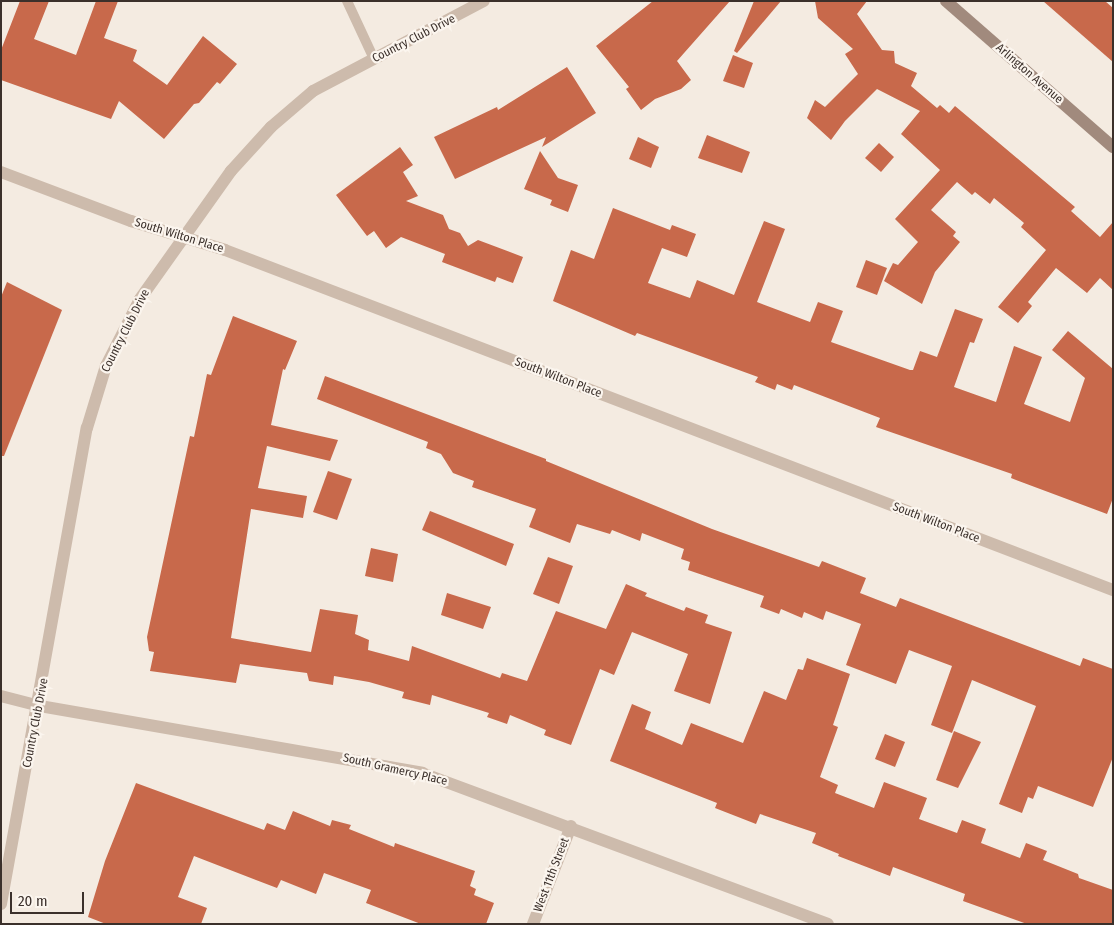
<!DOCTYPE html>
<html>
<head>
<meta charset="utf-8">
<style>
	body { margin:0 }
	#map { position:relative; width:1114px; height:925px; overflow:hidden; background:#f4ebe1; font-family:"Fira Sans Condensed",sans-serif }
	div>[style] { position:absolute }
	.building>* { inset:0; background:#c8694b }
	.service>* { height:10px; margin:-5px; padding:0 5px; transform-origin:5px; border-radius:5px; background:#cdbbac }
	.minor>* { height:12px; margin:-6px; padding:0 6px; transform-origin:6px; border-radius:6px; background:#cdbbac }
	.tertiary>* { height:12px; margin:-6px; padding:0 6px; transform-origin:6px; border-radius:6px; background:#cdbbac }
	.secondary>* { height:12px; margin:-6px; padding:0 6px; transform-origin:6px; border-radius:6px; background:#a18a7d }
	span { translate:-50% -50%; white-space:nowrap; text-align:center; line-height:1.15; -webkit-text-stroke:4.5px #fbf5ee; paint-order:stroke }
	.street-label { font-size:12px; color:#3b302b }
	.frame { position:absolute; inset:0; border:2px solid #3b302b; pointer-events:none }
	.scale { position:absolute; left:10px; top:892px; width:74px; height:22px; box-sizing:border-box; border:2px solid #3b302b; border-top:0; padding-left:6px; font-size:15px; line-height:18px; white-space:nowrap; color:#3b302b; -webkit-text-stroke:4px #fbf5ee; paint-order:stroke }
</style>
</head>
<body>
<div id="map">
	<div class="building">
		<i style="clip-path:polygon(20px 1px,49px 1px,34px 39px,76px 55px,96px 1px,118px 1px,104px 38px,137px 50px,133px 61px,167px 85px,203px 36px,237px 64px,220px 84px,217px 82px,199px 103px,194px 104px,164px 139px,119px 101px,111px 119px,1px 80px,1px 50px)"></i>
		<i style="clip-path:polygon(653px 1px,730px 1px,677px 61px,691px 80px,681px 89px,655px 99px,641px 110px,626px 89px,629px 87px,596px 46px)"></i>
		<i style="clip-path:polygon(754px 1px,781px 1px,737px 53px,734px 51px)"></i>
		<i style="clip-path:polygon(815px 1px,867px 1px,857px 14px,882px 50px,894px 51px,895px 63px,917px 73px,911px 86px,937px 108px,940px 105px,949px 113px,955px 106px,1075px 207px,1071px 211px,1100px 237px,1113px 222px,1113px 290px,1100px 278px,1087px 293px,1056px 268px,1028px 302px,1032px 306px,1018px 323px,998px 307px,1046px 250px,1021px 227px,1024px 223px,994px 198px,990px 204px,975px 192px,972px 195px,957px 182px,931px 210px,956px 232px,953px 236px,960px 242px,935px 272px,922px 304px,884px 281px,893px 263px,898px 265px,918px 242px,895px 219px,940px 170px,901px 134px,920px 111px,877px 89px,845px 121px,831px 140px,807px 118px,815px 100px,825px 107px,858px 74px,845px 54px,853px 49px,818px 18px)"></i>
		<i style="clip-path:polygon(1043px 1px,1105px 1px,1113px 8px,1113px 62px)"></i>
		<i style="clip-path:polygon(733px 55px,753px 63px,744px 88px,723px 81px)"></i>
		<i style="clip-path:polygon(567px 67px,596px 113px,542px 147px,546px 137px,455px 179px,434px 137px,497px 107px,498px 110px)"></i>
		<i style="clip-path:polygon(707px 135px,750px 152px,742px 173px,698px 158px)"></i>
		<i style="clip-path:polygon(638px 137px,659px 147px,651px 168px,629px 159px)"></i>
		<i style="clip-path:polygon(879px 143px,894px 157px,881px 172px,865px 158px)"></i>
		<i style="clip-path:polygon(400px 147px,413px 165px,403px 172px,418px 196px,406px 201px,443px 215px,449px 229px,460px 233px,468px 246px,478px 240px,523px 257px,513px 283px,497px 277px,495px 282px,442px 262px,445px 254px,401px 237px,386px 248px,374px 231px,367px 236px,336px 195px)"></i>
		<i style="clip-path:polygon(540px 151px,558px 178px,578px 185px,568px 212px,550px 205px,552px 200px,524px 189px)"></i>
		<i style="clip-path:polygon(613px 208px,670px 230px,672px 225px,696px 234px,687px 257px,662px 248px,648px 283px,690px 298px,697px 280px,734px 295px,764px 221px,785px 229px,757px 302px,810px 322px,818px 302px,843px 311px,831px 342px,910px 370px,913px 370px,920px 351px,937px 357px,955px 309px,983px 319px,974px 343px,970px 342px,954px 387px,996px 402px,1014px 346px,1042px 357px,1024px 404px,1070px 422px,1085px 378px,1052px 350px,1068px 331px,1113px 369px,1113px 498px,1107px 514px,1011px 478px,1012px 474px,876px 427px,880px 418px,794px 385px,792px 390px,777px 384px,775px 390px,755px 382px,758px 377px,637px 333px,635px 336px,553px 301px,571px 250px,594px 259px)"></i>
		<i style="clip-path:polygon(866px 260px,887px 268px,877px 295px,856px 287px)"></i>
		<i style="clip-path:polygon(7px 282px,62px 310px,4px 456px,1px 456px,1px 297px)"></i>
		<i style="clip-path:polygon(233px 316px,297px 341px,285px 370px,283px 369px,271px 425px,338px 440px,330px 461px,267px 446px,258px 488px,307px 496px,303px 518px,251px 509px,231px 638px,311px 652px,320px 609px,358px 615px,355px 634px,369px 640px,368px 650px,409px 661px,412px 646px,500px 678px,502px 673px,527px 681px,556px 611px,606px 629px,626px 584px,647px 593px,645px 596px,684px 611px,686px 607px,708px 615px,705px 623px,732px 632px,710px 704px,674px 691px,688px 654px,632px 632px,614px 675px,600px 669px,571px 745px,544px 735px,546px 730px,510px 715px,507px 724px,487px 717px,489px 713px,432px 695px,430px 705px,402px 698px,404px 692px,369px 682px,334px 676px,333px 685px,309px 681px,307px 673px,240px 664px,236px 683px,150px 671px,154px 652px,149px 651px,147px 637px,190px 436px,194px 437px,207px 374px,211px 375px)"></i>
		<i style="clip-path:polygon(325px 376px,546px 459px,546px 461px,712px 529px,819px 567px,822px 561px,866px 578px,860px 593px,896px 607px,900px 598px,1072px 663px,1080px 666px,1083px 658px,1113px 669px,1113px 757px,1093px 807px,1038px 786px,1033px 799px,1028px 797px,1022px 813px,999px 804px,1036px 706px,972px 680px,952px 733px,931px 725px,952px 666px,909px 650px,896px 684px,846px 665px,861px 624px,826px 611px,823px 620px,804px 612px,802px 618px,781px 609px,779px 614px,760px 607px,764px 596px,688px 570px,690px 562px,681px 559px,684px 549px,642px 533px,640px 541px,612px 530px,610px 534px,577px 524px,570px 543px,529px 527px,536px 509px,472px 487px,474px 481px,453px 473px,441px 454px,426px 448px,428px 442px,317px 399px)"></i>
		<i style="clip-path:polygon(328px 471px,352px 479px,337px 520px,313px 512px)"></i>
		<i style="clip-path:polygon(430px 511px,514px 544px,506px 566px,422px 530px)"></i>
		<i style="clip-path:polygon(371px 548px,398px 554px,393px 582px,365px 576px)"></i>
		<i style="clip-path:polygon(548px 557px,573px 566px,559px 604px,533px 594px)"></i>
		<i style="clip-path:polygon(447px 593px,491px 607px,483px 629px,441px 615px)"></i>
		<i style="clip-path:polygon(807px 658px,850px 674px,833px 725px,838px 727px,820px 777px,838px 785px,835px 793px,874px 808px,884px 782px,927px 798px,919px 819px,957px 833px,962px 820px,986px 829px,981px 843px,1020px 858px,1026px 843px,1047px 851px,1043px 860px,1078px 874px,1079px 878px,1113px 890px,1113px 924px,1027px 924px,963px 901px,965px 894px,893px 867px,890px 876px,838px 856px,839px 854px,812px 843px,816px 833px,760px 814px,756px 824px,715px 808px,717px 803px,610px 761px,632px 704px,651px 712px,645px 729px,682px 745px,691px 723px,743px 743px,764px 691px,786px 700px,798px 669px,803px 670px)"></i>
		<i style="clip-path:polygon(954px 731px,981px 742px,958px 788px,936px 780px)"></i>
		<i style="clip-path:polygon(885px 734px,905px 742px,895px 767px,875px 759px)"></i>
		<i style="clip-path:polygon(136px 783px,264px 830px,267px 823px,285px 830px,293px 811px,330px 826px,332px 820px,351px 825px,349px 829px,394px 847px,395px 843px,475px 871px,470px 886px,476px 889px,474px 895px,494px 903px,486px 924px,421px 924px,366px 903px,371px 890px,324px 873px,316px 894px,281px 880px,277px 888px,194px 856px,178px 897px,207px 908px,201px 924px,106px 924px,88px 917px,105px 861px)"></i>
	</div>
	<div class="service">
		<i style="left:347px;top:1px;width:64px;rotate:65deg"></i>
	</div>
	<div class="minor">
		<i style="left:1px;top:172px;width:139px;rotate:20.7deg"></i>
		<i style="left:131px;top:221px;width:98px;rotate:17.1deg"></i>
		<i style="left:225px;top:250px;width:951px;rotate:20.95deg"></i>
		<i style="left:1px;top:696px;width:40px;rotate:14.4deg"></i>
		<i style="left:40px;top:706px;width:388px;rotate:9.9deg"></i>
		<i style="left:422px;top:773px;width:433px;rotate:20.4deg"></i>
	</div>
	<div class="tertiary">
		<i style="left:1px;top:904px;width:484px;rotate:-79.8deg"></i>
		<i style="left:87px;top:428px;width:65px;rotate:-73deg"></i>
		<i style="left:106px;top:366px;width:75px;rotate:-63.1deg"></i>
		<i style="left:140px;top:299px;width:157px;rotate:-54.6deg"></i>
		<i style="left:231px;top:171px;width:59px;rotate:-47.7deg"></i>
		<i style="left:271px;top:127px;width:55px;rotate:-40.6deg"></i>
		<i style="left:313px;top:91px;width:193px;rotate:-27.8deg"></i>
		<i style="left:533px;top:924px;width:105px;rotate:-68.8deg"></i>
	</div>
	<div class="secondary">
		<i style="left:946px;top:1px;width:222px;rotate:41.2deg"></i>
	</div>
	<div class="street-label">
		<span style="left:414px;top:39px;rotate:-27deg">Country Club Drive</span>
		<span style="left:1029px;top:74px;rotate:41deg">Arlington Avenue</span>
		<span style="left:179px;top:236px;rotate:17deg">South Wilton Place</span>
		<span style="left:126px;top:331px;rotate:-63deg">Country Club Drive</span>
		<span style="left:558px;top:378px;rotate:21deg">South Wilton Place</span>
		<span style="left:936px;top:523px;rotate:21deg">South Wilton Place</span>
		<span style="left:36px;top:723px;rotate:-79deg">Country Club Drive</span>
		<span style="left:395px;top:770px;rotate:13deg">South Gramercy Place</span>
		<span style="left:552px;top:875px;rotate:-69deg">West 11th Street</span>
	</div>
	<div class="frame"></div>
	<div class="scale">20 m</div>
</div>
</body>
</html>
